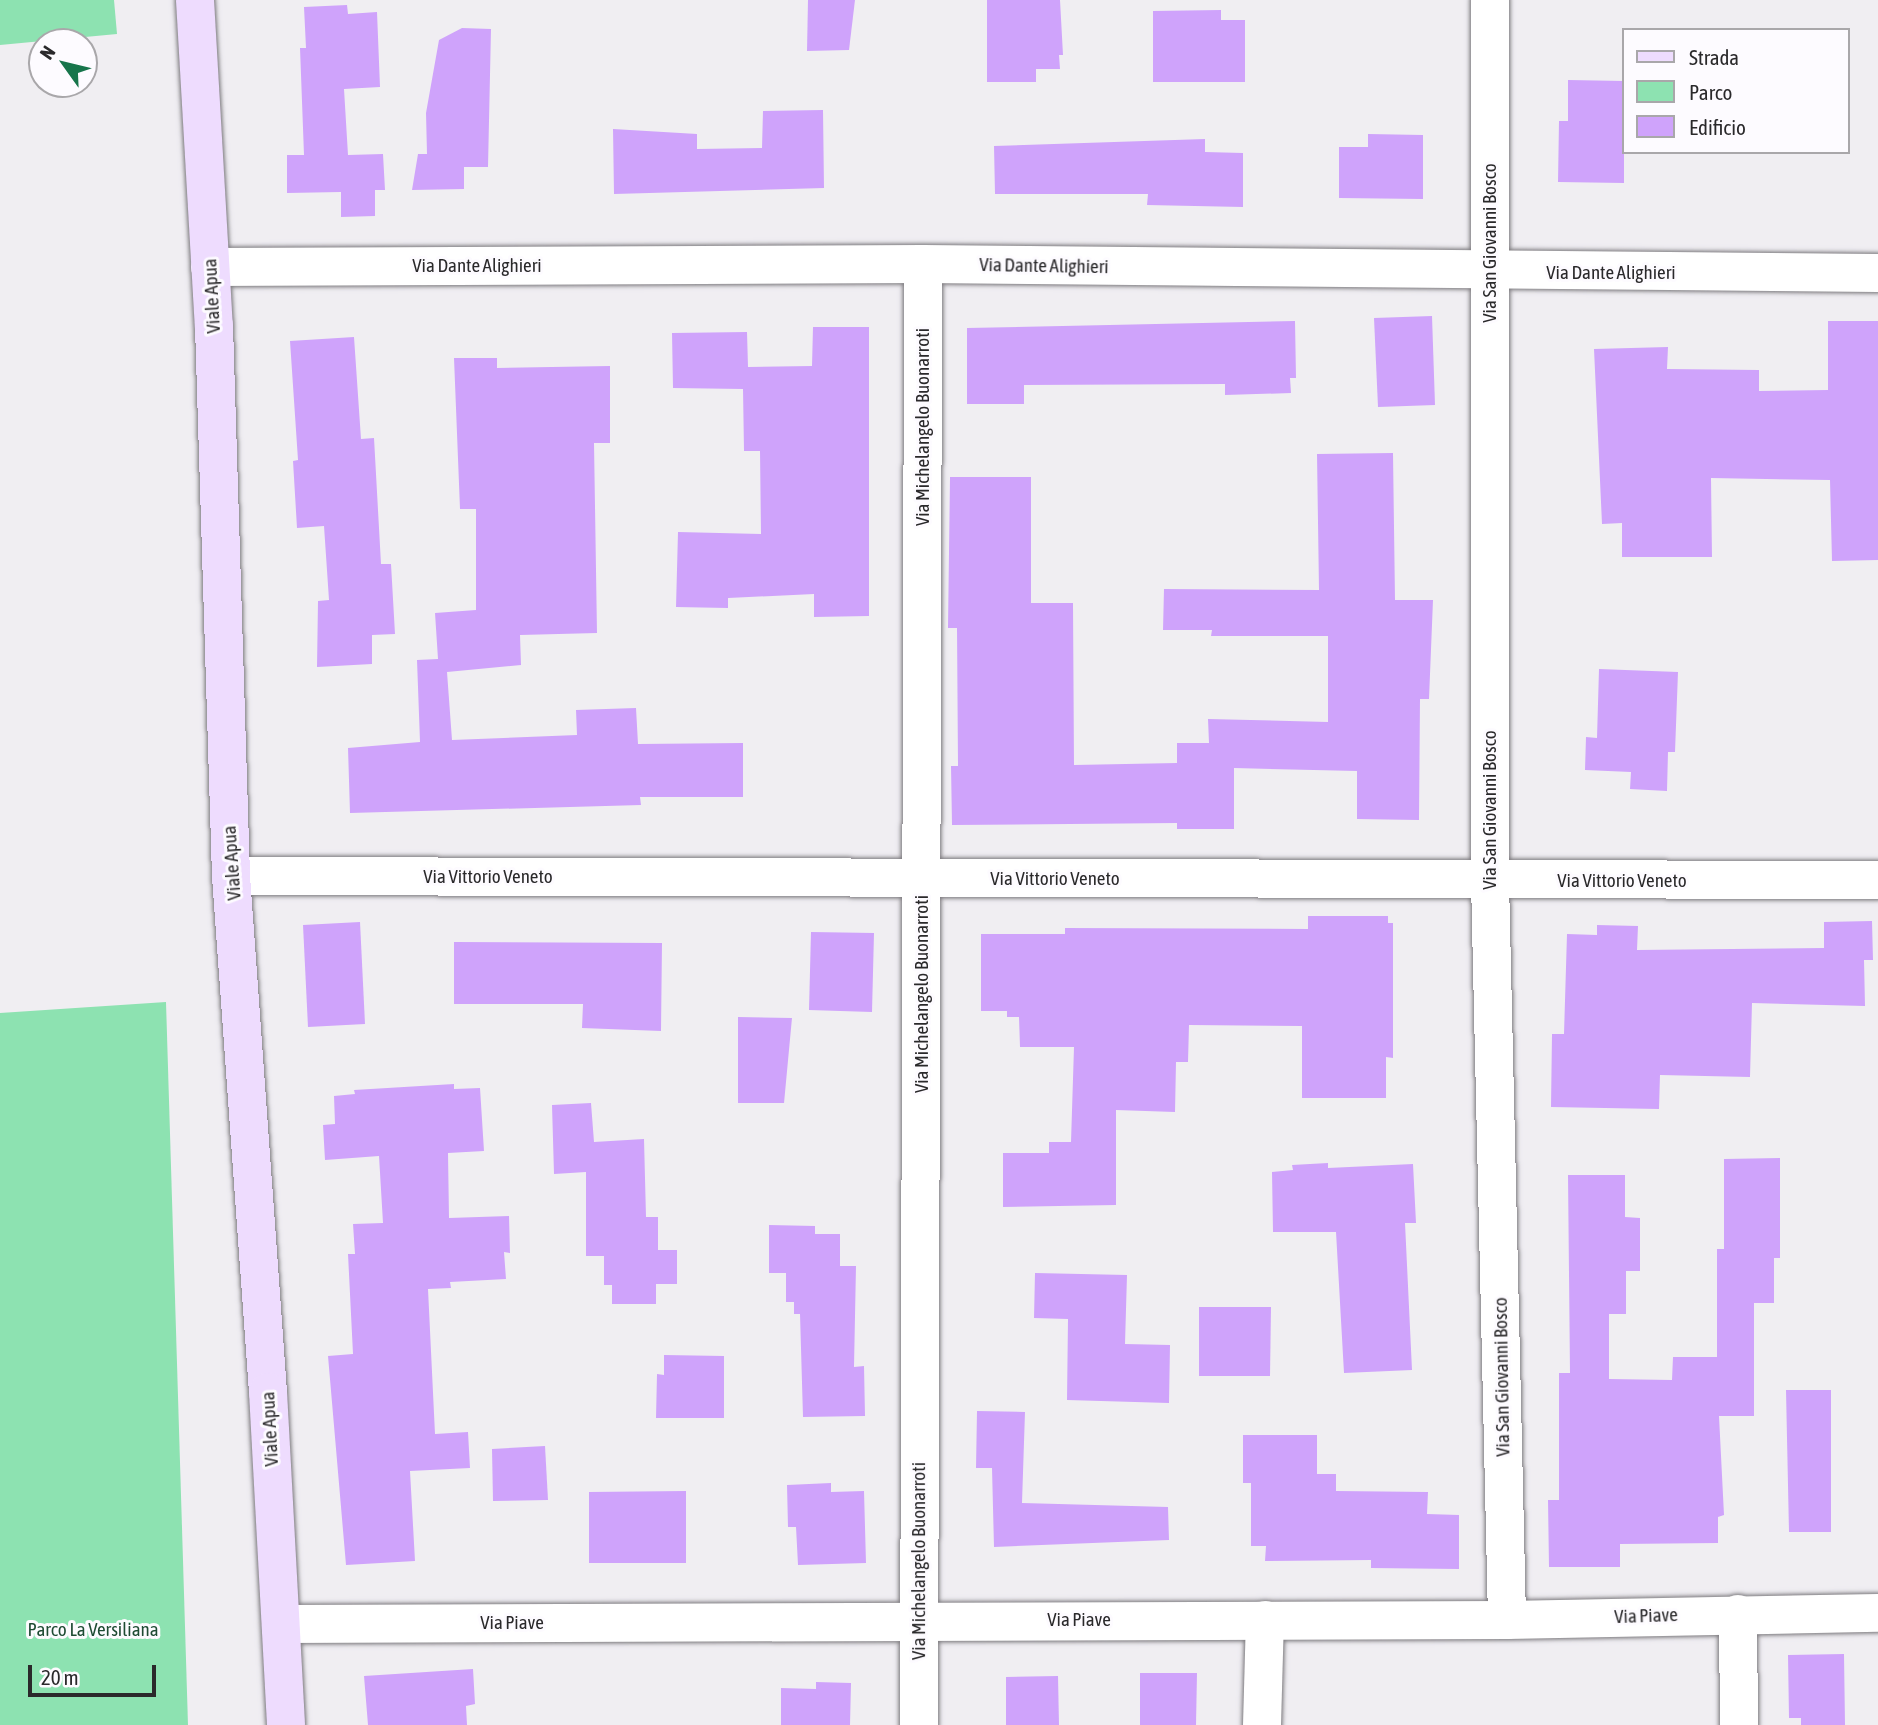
<!DOCTYPE html>
<html>
<head>
<meta charset="utf-8">
<style>
	body { margin:0 }
	#map { position:relative; width:1878px; height:1725px; overflow:hidden; background:#f0eef2; font-family:"Asap Condensed",sans-serif }
	div>[style] { position:absolute }
	.green>* { inset:0; background:#8de2b1 }
	.building>* { inset:0; background:#cfa3fb }
	.roads { filter:drop-shadow(0 0 2px #7e7c80) drop-shadow(0 0 2px #7e7c80) }
	.street>* { height:38px; margin:-19px; padding:0 19px; transform-origin:19px; border-radius:19px; background:#fff }
	.secondary>* { height:38px; margin:-19px; padding:0 19px; transform-origin:19px; border-radius:19px; background:#eedcfe }
	span { translate:-50% -50%; white-space:nowrap; text-align:center; line-height:1.15; -webkit-text-stroke:6px #fdfbff; paint-order:stroke }
	.street-label { font-size:19px; color:#2a292b }
	.park-label { font-size:19px; color:#1e4b33 }
	.legend { position:absolute; left:1622px; top:28px; width:228px; height:126px; box-sizing:border-box; background:#fdfbff; border:2px solid #a9a7aa; margin:0; padding:9px 12px; list-style:none; font-size:21px; color:#2a292b }
	.legend li { display:flex; align-items:center; gap:14px; height:35px }
	.legend b { width:35px; border:2px solid #a9a7aa }
	.north { position:absolute; left:28px; top:28px; width:70px; height:70px; box-sizing:border-box; background:#fdfbff; border:2px solid #a9a7aa; border-radius:50%; rotate:304deg; font-size:19px; font-weight:700; line-height:28px; text-align:center; color:#2a292b }
	.north::after { content:''; display:block; margin:auto; width:24px; height:32px; background:#17754b; clip-path:polygon(50% 0,100% 100%,50% 72%,0 100%) }
	.scale { position:absolute; left:28px; top:1665px; width:128px; height:32px; box-sizing:border-box; border:4px solid #2a292b; border-top:0; padding-left:9px; font-size:21px; line-height:24px; white-space:nowrap; color:#2a292b; -webkit-text-stroke:5px #fdfbff; paint-order:stroke }
</style>
</head>
<body>
<div id="map">
	<div class="green">
		<i style="clip-path:polygon(0 0,114px 0,117px 34px,0 45px)"></i>
		<i style="clip-path:polygon(166px 1002px,188px 1725px,0 1725px,0 1013px)"></i>
	</div>
	<div class="building">
		<i style="clip-path:polygon(808px 0,855px 0,849px 50px,807px 51px)"></i>
		<i style="clip-path:polygon(987px 0,1060px 0,1063px 55px,1059px 55px,1060px 69px,1036px 69px,1036px 82px,987px 82px)"></i>
		<i style="clip-path:polygon(347px 5px,348px 14px,377px 12px,380px 87px,344px 89px,348px 155px,383px 154px,385px 190px,375px 190px,375px 216px,341px 217px,341px 192px,287px 193px,287px 155px,304px 155px,300px 48px,306px 48px,304px 7px)"></i>
		<i style="clip-path:polygon(1221px 10px,1221px 20px,1245px 20px,1245px 82px,1153px 82px,1153px 11px)"></i>
		<i style="clip-path:polygon(462px 28px,491px 29px,488px 167px,464px 167px,464px 189px,412px 190px,418px 154px,427px 154px,426px 113px,439px 40px)"></i>
		<i style="clip-path:polygon(1568px 80px,1624px 81px,1624px 183px,1558px 182px,1559px 121px,1568px 121px)"></i>
		<i style="clip-path:polygon(823px 110px,824px 188px,614px 194px,613px 129px,697px 134px,697px 149px,762px 148px,763px 111px)"></i>
		<i style="clip-path:polygon(1368px 134px,1423px 135px,1423px 199px,1339px 198px,1339px 147px,1368px 147px)"></i>
		<i style="clip-path:polygon(1205px 139px,1205px 152px,1243px 153px,1243px 207px,1147px 205px,1148px 194px,995px 194px,994px 146px)"></i>
		<i style="clip-path:polygon(1432px 316px,1435px 405px,1378px 407px,1374px 318px)"></i>
		<i style="clip-path:polygon(1295px 321px,1296px 378px,1290px 378px,1291px 393px,1225px 395px,1225px 384px,1024px 385px,1024px 404px,967px 404px,967px 328px)"></i>
		<i style="clip-path:polygon(1828px 321px,1878px 321px,1878px 560px,1832px 561px,1830px 480px,1711px 478px,1712px 557px,1622px 557px,1622px 523px,1602px 524px,1594px 349px,1668px 347px,1667px 369px,1759px 370px,1759px 391px,1828px 390px)"></i>
		<i style="clip-path:polygon(813px 327px,869px 327px,869px 616px,814px 617px,814px 594px,728px 598px,728px 608px,676px 607px,678px 532px,761px 534px,760px 451px,744px 451px,743px 389px,673px 388px,672px 333px,747px 332px,748px 367px,812px 366px)"></i>
		<i style="clip-path:polygon(354px 337px,361px 439px,374px 438px,381px 564px,391px 564px,395px 634px,372px 635px,372px 664px,317px 667px,318px 601px,329px 600px,324px 526px,297px 528px,293px 461px,298px 460px,290px 341px)"></i>
		<i style="clip-path:polygon(454px 358px,497px 358px,497px 368px,610px 366px,610px 443px,594px 443px,597px 633px,520px 635px,521px 665px,447px 672px,452px 740px,577px 735px,576px 710px,636px 708px,638px 744px,743px 743px,743px 797px,640px 797px,641px 805px,350px 813px,348px 748px,420px 742px,417px 660px,438px 659px,435px 613px,476px 610px,476px 509px,460px 509px)"></i>
		<i style="clip-path:polygon(1393px 453px,1395px 600px,1433px 600px,1429px 699px,1420px 699px,1419px 820px,1357px 819px,1357px 771px,1234px 768px,1234px 829px,1177px 829px,1177px 823px,952px 825px,951px 766px,958px 766px,957px 628px,948px 628px,950px 477px,1031px 477px,1031px 603px,1073px 603px,1074px 765px,1177px 763px,1177px 743px,1209px 743px,1208px 719px,1328px 722px,1328px 636px,1211px 636px,1212px 630px,1163px 630px,1164px 589px,1319px 590px,1317px 454px)"></i>
		<i style="clip-path:polygon(1599px 669px,1678px 672px,1675px 752px,1668px 752px,1667px 791px,1630px 789px,1631px 772px,1585px 770px,1586px 737px,1597px 738px)"></i>
		<i style="clip-path:polygon(1308px 916px,1388px 916px,1388px 923px,1393px 923px,1393px 1058px,1386px 1057px,1386px 1098px,1302px 1098px,1302px 1026px,1189px 1025px,1188px 1062px,1176px 1062px,1175px 1112px,1116px 1110px,1116px 1205px,1003px 1207px,1003px 1153px,1049px 1153px,1049px 1142px,1071px 1142px,1074px 1047px,1020px 1047px,1019px 1017px,1007px 1017px,1007px 1011px,981px 1011px,981px 934px,1065px 934px,1065px 928px,1308px 929px)"></i>
		<i style="clip-path:polygon(1872px 921px,1873px 960px,1864px 960px,1865px 1006px,1752px 1003px,1750px 1077px,1660px 1075px,1659px 1109px,1551px 1107px,1552px 1034px,1564px 1034px,1567px 934px,1597px 935px,1597px 925px,1638px 926px,1637px 950px,1824px 948px,1824px 922px)"></i>
		<i style="clip-path:polygon(360px 922px,365px 1024px,308px 1027px,303px 925px)"></i>
		<i style="clip-path:polygon(811px 932px,874px 933px,872px 1012px,809px 1010px)"></i>
		<i style="clip-path:polygon(454px 942px,662px 943px,661px 1031px,582px 1028px,583px 1004px,454px 1004px)"></i>
		<i style="clip-path:polygon(738px 1017px,792px 1018px,784px 1103px,738px 1103px)"></i>
		<i style="clip-path:polygon(454px 1084px,454px 1089px,480px 1088px,484px 1151px,448px 1153px,449px 1218px,509px 1216px,510px 1253px,504px 1252px,506px 1279px,450px 1282px,451px 1288px,428px 1289px,435px 1434px,468px 1432px,470px 1468px,410px 1471px,415px 1561px,346px 1565px,328px 1356px,353px 1354px,348px 1254px,355px 1254px,353px 1224px,383px 1223px,379px 1156px,325px 1160px,323px 1125px,335px 1124px,334px 1096px,355px 1094px,354px 1090px)"></i>
		<i style="clip-path:polygon(591px 1103px,594px 1142px,644px 1139px,646px 1217px,658px 1217px,658px 1250px,677px 1250px,677px 1284px,656px 1284px,656px 1304px,612px 1304px,612px 1285px,604px 1285px,604px 1256px,586px 1256px,586px 1172px,554px 1174px,552px 1105px)"></i>
		<i style="clip-path:polygon(1780px 1158px,1780px 1258px,1774px 1258px,1774px 1303px,1754px 1303px,1754px 1416px,1719px 1416px,1724px 1515px,1718px 1517px,1718px 1543px,1620px 1544px,1620px 1567px,1549px 1567px,1548px 1500px,1559px 1500px,1559px 1373px,1570px 1373px,1568px 1175px,1625px 1175px,1625px 1217px,1640px 1218px,1640px 1271px,1626px 1271px,1626px 1314px,1609px 1314px,1609px 1379px,1672px 1380px,1673px 1357px,1717px 1357px,1717px 1249px,1724px 1249px,1724px 1159px)"></i>
		<i style="clip-path:polygon(1328px 1163px,1328px 1168px,1413px 1164px,1416px 1223px,1405px 1223px,1412px 1370px,1344px 1373px,1336px 1232px,1273px 1232px,1272px 1172px,1293px 1170px,1292px 1165px)"></i>
		<i style="clip-path:polygon(769px 1225px,815px 1226px,815px 1234px,840px 1234px,840px 1266px,856px 1266px,854px 1367px,864px 1366px,865px 1416px,803px 1417px,800px 1314px,794px 1314px,794px 1302px,786px 1302px,786px 1273px,769px 1273px)"></i>
		<i style="clip-path:polygon(1035px 1273px,1127px 1275px,1125px 1344px,1170px 1345px,1169px 1403px,1067px 1400px,1068px 1319px,1034px 1318px)"></i>
		<i style="clip-path:polygon(1199px 1307px,1271px 1307px,1270px 1376px,1199px 1376px)"></i>
		<i style="clip-path:polygon(664px 1355px,724px 1356px,724px 1418px,656px 1418px,657px 1374px,664px 1375px)"></i>
		<i style="clip-path:polygon(1786px 1390px,1831px 1390px,1831px 1532px,1789px 1532px)"></i>
		<i style="clip-path:polygon(977px 1411px,1025px 1412px,1022px 1503px,1168px 1507px,1169px 1540px,994px 1547px,992px 1468px,976px 1468px)"></i>
		<i style="clip-path:polygon(1243px 1435px,1317px 1435px,1317px 1474px,1336px 1474px,1336px 1491px,1428px 1492px,1427px 1514px,1459px 1515px,1459px 1569px,1371px 1568px,1371px 1560px,1265px 1561px,1266px 1546px,1251px 1546px,1251px 1483px,1243px 1483px)"></i>
		<i style="clip-path:polygon(545px 1446px,548px 1500px,493px 1501px,492px 1449px)"></i>
		<i style="clip-path:polygon(831px 1483px,831px 1492px,864px 1491px,866px 1563px,798px 1565px,796px 1527px,788px 1527px,787px 1485px)"></i>
		<i style="clip-path:polygon(686px 1491px,686px 1563px,589px 1563px,589px 1492px)"></i>
		<i style="clip-path:polygon(1844px 1654px,1845px 1725px,1801px 1725px,1801px 1718px,1789px 1718px,1788px 1655px)"></i>
		<i style="clip-path:polygon(473px 1669px,475px 1704px,466px 1706px,467px 1725px,368px 1725px,364px 1676px)"></i>
		<i style="clip-path:polygon(1140px 1673px,1197px 1673px,1196px 1725px,1140px 1725px)"></i>
		<i style="clip-path:polygon(1058px 1676px,1059px 1725px,1006px 1725px,1006px 1677px)"></i>
		<i style="clip-path:polygon(816px 1682px,851px 1683px,850px 1725px,781px 1725px,781px 1688px,816px 1689px)"></i>
	</div>
	<div class="roads">
		<div class="street">
			<i style="left:1490px;top:0;width:881px;rotate:90deg"></i>
			<i style="left:1490px;top:881px;width:739px;rotate:88.68deg"></i>
			<i style="left:210px;top:267px;width:713px;rotate:-0.24deg"></i>
			<i style="left:923px;top:264px;width:955px;rotate:0.54deg"></i>
			<i style="left:231px;top:876px;width:1647px;rotate:0.14deg"></i>
			<i style="left:1738px;top:1614px;width:111px;rotate:89.5deg"></i>
			<i style="left:281px;top:1624px;width:1226px;rotate:-0.19deg"></i>
			<i style="left:1507px;top:1620px;width:371px;rotate:-1.1deg"></i>
			<i style="left:919px;top:1725px;width:1461px;rotate:-89.84deg"></i>
			<i style="left:1262px;top:1725px;width:105px;rotate:-88.4deg"></i>
		</div>
		<div class="secondary">
			<i style="left:195px;top:0;width:327px;rotate:86.7deg"></i>
			<i style="left:214px;top:326px;width:550px;rotate:88.23deg"></i>
			<i style="left:231px;top:876px;width:517px;rotate:85.9deg"></i>
			<i style="left:268px;top:1392px;width:333px;rotate:86.9deg"></i>
		</div>
	</div>
	<div class="street-label">
		<span style="left:1490px;top:243px;rotate:-90deg">Via San Giovanni Bosco</span>
		<span style="left:477px;top:266px">Via Dante Alighieri</span>
		<span style="left:1044px;top:266px;rotate:1deg">Via Dante Alighieri</span>
		<span style="left:1611px;top:273px">Via Dante Alighieri</span>
		<span style="left:212px;top:296px;rotate:-93deg">Viale Apua</span>
		<span style="left:923px;top:427px;rotate:-90deg">Via Michelangelo Buonarroti</span>
		<span style="left:1490px;top:810px;rotate:-90deg">Via San Giovanni Bosco</span>
		<span style="left:232px;top:863px;rotate:-94deg">Viale Apua</span>
		<span style="left:488px;top:877px">Via Vittorio Veneto</span>
		<span style="left:1055px;top:879px">Via Vittorio Veneto</span>
		<span style="left:1622px;top:881px">Via Vittorio Veneto</span>
		<span style="left:922px;top:994px;rotate:-90deg">Via Michelangelo Buonarroti</span>
		<span style="left:1502px;top:1377px;rotate:-91deg">Via San Giovanni Bosco</span>
		<span style="left:270px;top:1429px;rotate:-93deg">Viale Apua</span>
		<span style="left:919px;top:1561px;rotate:-90deg">Via Michelangelo Buonarroti</span>
		<span style="left:1646px;top:1616px;rotate:-2deg">Via Piave</span>
		<span style="left:1079px;top:1620px">Via Piave</span>
		<span style="left:512px;top:1623px">Via Piave</span>
	</div>
	<div class="park-label">
		<span style="left:93px;top:1630px">Parco La Versiliana</span>
	</div>
	<ul class="legend">
	<li><b style="height:9px;background:#eedcfe"></b>Strada</li>
	<li><b style="height:19px;background:#8de2b1"></b>Parco</li>
	<li><b style="height:19px;background:#cfa3fb"></b>Edificio</li>
	</ul>
	<div class="north">N</div>
	<div class="scale">20 m</div>
</div>
</body>
</html>
